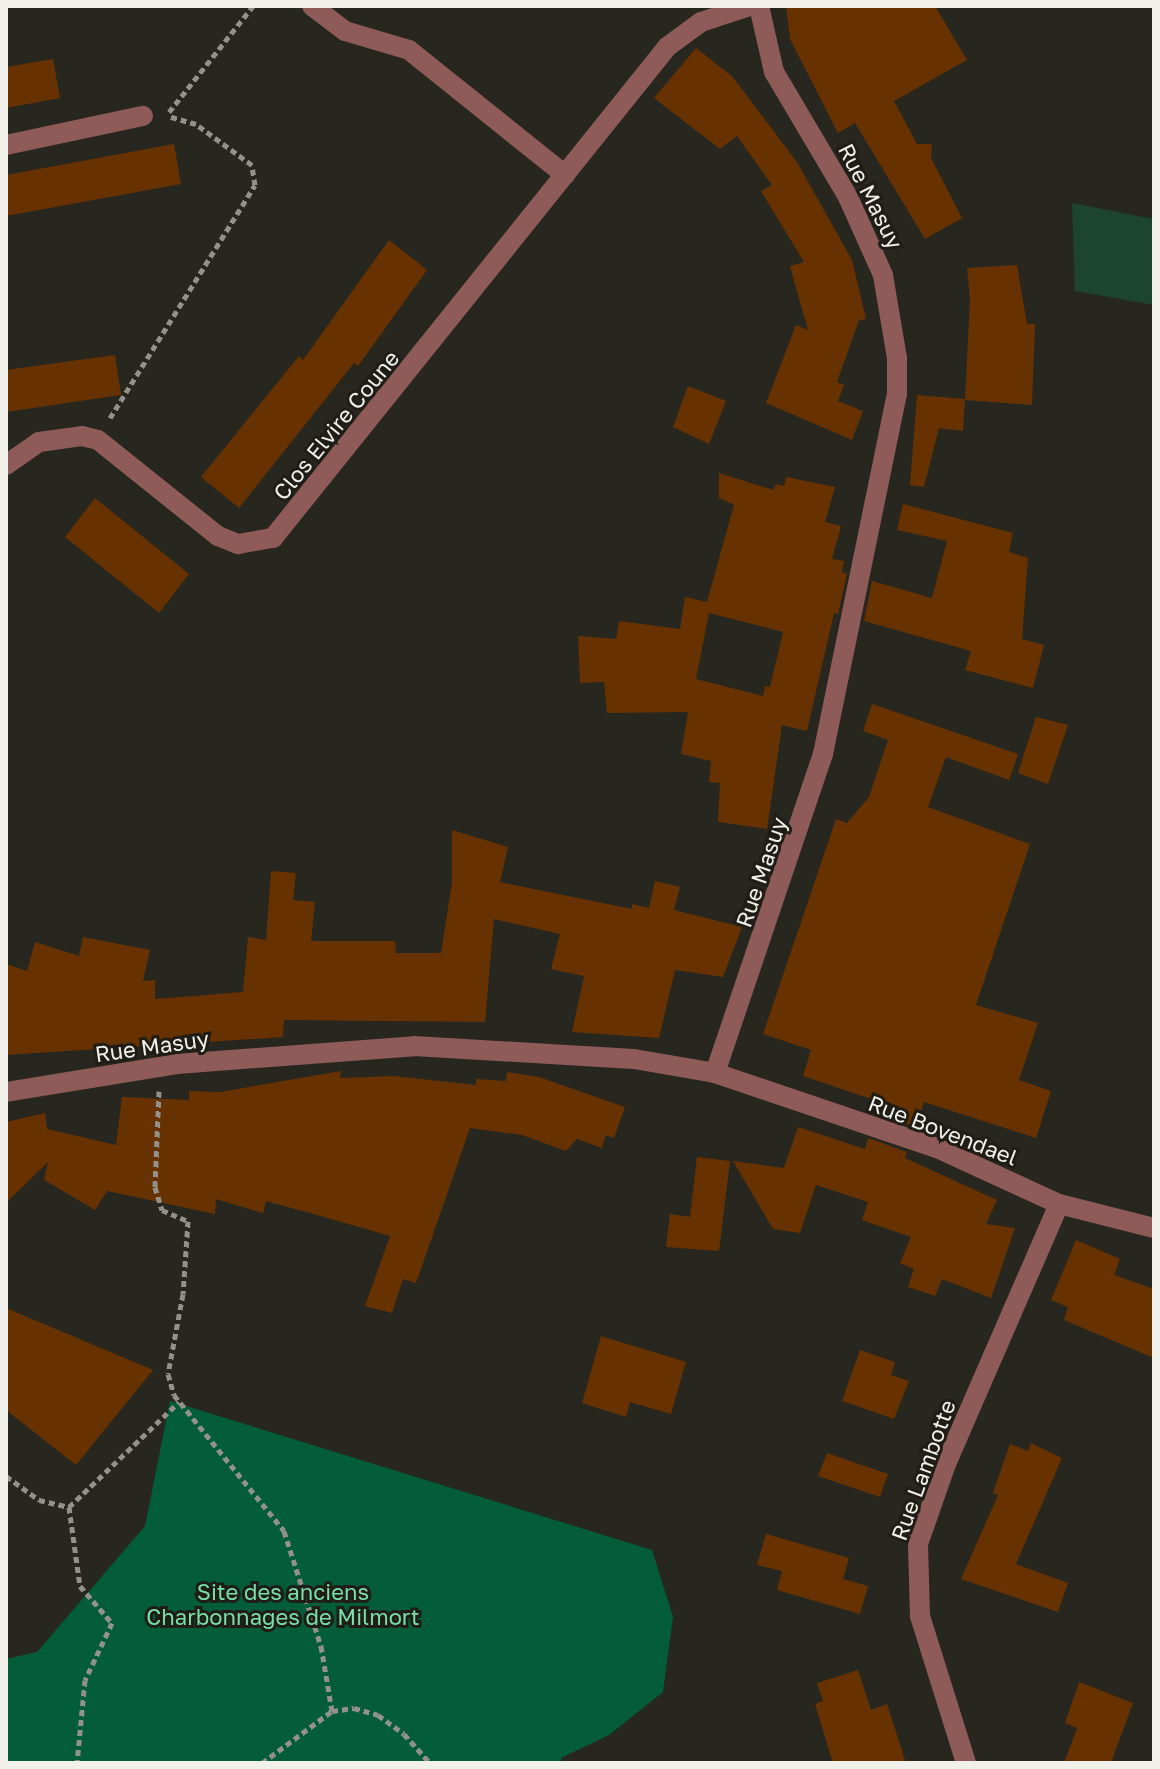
<!DOCTYPE html>
<html>
<head>
<meta charset="utf-8">
<style>
	body { margin:0 }
	#map { position:relative; width:1160px; height:1769px; overflow:hidden; background:#28271f; font-family:"Golos Text",sans-serif }
	div>[style] { position:absolute }
	.green>* { inset:0; background:#1c4430 }
	.forest>* { inset:0; background:#035c3a }
	.building>* { inset:0; background:#673200 }
	.path>* { height:5px; margin-top:-2.5px; transform-origin:0; background:repeating-linear-gradient(90deg,#92918b 0 6px,transparent 0 10px) }
	.minor>* { height:20px; margin:-10px; padding:0 10px; transform-origin:10px; border-radius:10px; background:#8f5b58 }
	span { translate:-50% -50%; white-space:nowrap; text-align:center; line-height:1.15; -webkit-text-stroke:6px #1f1d16; paint-order:stroke }
	.street-label { font-size:22px; color:#f1f0eb }
	.park-label { font-size:22px; color:#78e0aa }
	.frame { position:absolute; inset:0; border:8px solid #f1f0eb; pointer-events:none }
</style>
</head>
<body>
<div id="map">
	<div class="green">
		<i style="clip-path:polygon(1072px 203px,1154px 219px,1154px 305px,1075px 291px)"></i>
	</div>
	<div class="forest">
		<i style="clip-path:polygon(170px 1401px,652px 1550px,673px 1617px,663px 1692px,609px 1735px,561px 1758px,561px 1763px,6px 1763px,6px 1659px,37px 1652px,145px 1526px)"></i>
	</div>
	<div class="building">
		<i style="clip-path:polygon(786px 6px,935px 6px,967px 60px,894px 101px,917px 144px,932px 144px,931px 158px,962px 218px,925px 239px,855px 123px,838px 133px,790px 39px)"></i>
		<i style="clip-path:polygon(696px 48px,732px 76px,797px 162px,852px 260px,866px 319px,859px 320px,837px 382px,844px 385px,838px 401px,863px 411px,852px 440px,766px 403px,796px 325px,808px 330px,790px 266px,804px 262px,761px 191px,772px 185px,737px 136px,720px 149px,654px 98px)"></i>
		<i style="clip-path:polygon(53px 59px,60px 98px,6px 108px,6px 67px)"></i>
		<i style="clip-path:polygon(174px 144px,181px 184px,6px 216px,6px 175px)"></i>
		<i style="clip-path:polygon(389px 240px,427px 270px,358px 366px,354px 363px,239px 508px,201px 477px,299px 356px,303px 360px)"></i>
		<i style="clip-path:polygon(1017px 265px,1027px 324px,1035px 324px,1032px 405px,965px 400px,970px 299px,967px 268px)"></i>
		<i style="clip-path:polygon(115px 355px,121px 395px,6px 412px,6px 370px)"></i>
		<i style="clip-path:polygon(688px 386px,726px 401px,709px 444px,673px 427px)"></i>
		<i style="clip-path:polygon(917px 395px,965px 399px,963px 431px,939px 428px,924px 487px,910px 485px)"></i>
		<i style="clip-path:polygon(evenodd,719px 473px,773px 490px,776px 484px,784px 486px,786px 477px,835px 487px,825px 522px,841px 526px,832px 559px,844px 561px,842px 572px,847px 574px,838px 614px,834px 613px,807px 731px,782px 725px,767px 829px,718px 822px,720px 783px,709px 782px,711px 761px,681px 754px,688px 712px,607px 713px,604px 682px,580px 683px,578px 636px,616px 639px,619px 621px,680px 629px,685px 597px,707px 602px,734px 505px,719px 498px,719px 473px,709px 613px,783px 632px,770px 687px,765px 686px,763px 696px,696px 679px,709px 613px)"></i>
		<i style="clip-path:polygon(95px 498px,189px 574px,159px 613px,65px 537px)"></i>
		<i style="clip-path:polygon(903px 504px,1013px 533px,1009px 552px,1028px 558px,1022px 639px,1044px 645px,1033px 688px,965px 670px,971px 651px,864px 621px,872px 581px,932px 598px,947px 541px,897px 530px)"></i>
		<i style="clip-path:polygon(872px 704px,1018px 754px,1009px 780px,946px 757px,928px 807px,1030px 844px,976px 1005px,1038px 1023px,1019px 1080px,1051px 1091px,1036px 1138px,924px 1102px,916px 1127px,874px 1113px,877px 1101px,803px 1076px,811px 1050px,763px 1034px,836px 819px,847px 823px,869px 797px,888px 740px,863px 731px)"></i>
		<i style="clip-path:polygon(1036px 717px,1068px 725px,1048px 784px,1018px 773px)"></i>
		<i style="clip-path:polygon(452px 830px,508px 847px,500px 882px,632px 909px,632px 904px,649px 908px,655px 881px,680px 887px,674px 910px,742px 927px,723px 977px,675px 970px,659px 1038px,572px 1032px,584px 976px,551px 969px,560px 934px,494px 919px,485px 1022px,284px 1020px,283px 1037px,6px 1055px,6px 964px,27px 971px,35px 942px,79px 956px,83px 937px,150px 950px,143px 981px,155px 980px,155px 999px,243px 992px,248px 937px,266px 940px,271px 871px,296px 873px,293px 900px,315px 902px,311px 941px,395px 941px,396px 953px,441px 953px,452px 883px)"></i>
		<i style="clip-path:polygon(341px 1071px,340px 1078px,394px 1076px,476px 1085px,476px 1079px,506px 1081px,507px 1072px,539px 1077px,625px 1107px,614px 1138px,606px 1135px,602px 1148px,577px 1139px,566px 1151px,522px 1135px,470px 1128px,416px 1283px,403px 1279px,392px 1313px,365px 1306px,390px 1236px,317px 1215px,266px 1201px,263px 1213px,216px 1199px,215px 1214px,107px 1191px,95px 1210px,44px 1180px,48px 1162px,6px 1203px,6px 1122px,45px 1113px,47px 1129px,116px 1145px,122px 1097px,189px 1100px,189px 1091px,220px 1092px)"></i>
		<i style="clip-path:polygon(798px 1127px,865px 1149px,868px 1138px,907px 1152px,905px 1158px,997px 1200px,986px 1224px,1015px 1228px,991px 1298px,942px 1279px,935px 1296px,908px 1287px,914px 1269px,900px 1263px,911px 1237px,862px 1220px,868px 1202px,816px 1185px,800px 1233px,773px 1229px,733px 1161px,784px 1168px)"></i>
		<i style="clip-path:polygon(697px 1157px,730px 1161px,719px 1251px,666px 1247px,670px 1214px,690px 1217px)"></i>
		<i style="clip-path:polygon(1076px 1240px,1120px 1259px,1114px 1275px,1154px 1289px,1154px 1358px,1064px 1320px,1068px 1307px,1051px 1300px)"></i>
		<i style="clip-path:polygon(6px 1308px,153px 1370px,76px 1465px,6px 1410px)"></i>
		<i style="clip-path:polygon(601px 1336px,686px 1362px,671px 1414px,630px 1402px,626px 1417px,582px 1403px)"></i>
		<i style="clip-path:polygon(860px 1350px,895px 1362px,891px 1375px,909px 1381px,894px 1419px,842px 1401px)"></i>
		<i style="clip-path:polygon(1031px 1443px,1062px 1458px,1016px 1564px,1068px 1583px,1058px 1612px,961px 1579px,998px 1495px,993px 1493px,1010px 1444px,1028px 1451px)"></i>
		<i style="clip-path:polygon(827px 1453px,888px 1474px,880px 1497px,818px 1476px)"></i>
		<i style="clip-path:polygon(766px 1534px,849px 1558px,843px 1579px,868px 1586px,860px 1614px,777px 1590px,782px 1571px,757px 1565px)"></i>
		<i style="clip-path:polygon(858px 1670px,871px 1710px,887px 1704px,906px 1763px,833px 1763px,815px 1704px,823px 1701px,817px 1683px)"></i>
		<i style="clip-path:polygon(1079px 1682px,1133px 1703px,1111px 1763px,1064px 1763px,1077px 1728px,1065px 1723px)"></i>
	</div>
	<div class="path">
		<i style="left:169px;top:112px;width:135px;rotate:-51.6deg"></i>
		<i style="left:110px;top:418px;width:274px;rotate:-58.1deg"></i>
		<i style="left:255px;top:185px;width:20px;rotate:-99deg"></i>
		<i style="left:252px;top:165px;width:69px;rotate:-143.8deg"></i>
		<i style="left:196px;top:124px;width:29px;rotate:-164deg"></i>
		<i style="left:159px;top:1091px;width:96px;rotate:92.4deg"></i>
		<i style="left:155px;top:1187px;width:24px;rotate:73deg"></i>
		<i style="left:162px;top:1210px;width:28px;rotate:23deg"></i>
		<i style="left:188px;top:1221px;width:73px;rotate:93.9deg"></i>
		<i style="left:183px;top:1294px;width:81px;rotate:100.6deg"></i>
		<i style="left:168px;top:1374px;width:22px;rotate:74deg"></i>
		<i style="left:174px;top:1395px;width:175px;rotate:51deg"></i>
		<i style="left:284px;top:1531px;width:121px;rotate:72.2deg"></i>
		<i style="left:321px;top:1646px;width:66px;rotate:80.4deg"></i>
		<i style="left:6px;top:1476px;width:41px;rotate:36deg"></i>
		<i style="left:39px;top:1500px;width:31px;rotate:13deg"></i>
		<i style="left:69px;top:1507px;width:80px;rotate:82.1deg"></i>
		<i style="left:80px;top:1586px;width:49px;rotate:49.1deg"></i>
		<i style="left:112px;top:1623px;width:63px;rotate:115.3deg"></i>
		<i style="left:85px;top:1680px;width:83px;rotate:95.5deg"></i>
		<i style="left:69px;top:1507px;width:152px;rotate:-43.7deg"></i>
		<i style="left:262px;top:1763px;width:87px;rotate:-36.6deg"></i>
		<i style="left:332px;top:1711px;width:22px;rotate:-8deg"></i>
		<i style="left:354px;top:1708px;width:25px;rotate:16deg"></i>
		<i style="left:378px;top:1715px;width:32px;rotate:36deg"></i>
		<i style="left:404px;top:1734px;width:39px;rotate:48deg"></i>
	</div>
	<div class="minor">
		<i style="left:312px;top:6px;width:41px;rotate:37.1deg"></i>
		<i style="left:345px;top:31px;width:67px;rotate:16.5deg"></i>
		<i style="left:409px;top:50px;width:200px;rotate:38.7deg"></i>
		<i style="left:6px;top:145px;width:140px;rotate:-12deg"></i>
		<i style="left:6px;top:465px;width:40px;rotate:-34.9deg"></i>
		<i style="left:39px;top:442px;width:43px;rotate:-7.9deg"></i>
		<i style="left:82px;top:436px;width:16px;rotate:14deg"></i>
		<i style="left:98px;top:440px;width:154px;rotate:38.7deg"></i>
		<i style="left:218px;top:536px;width:22px;rotate:22deg"></i>
		<i style="left:238px;top:544px;width:36px;rotate:-10deg"></i>
		<i style="left:273px;top:538px;width:630px;rotate:-51.25deg"></i>
		<i style="left:667px;top:47px;width:42px;rotate:-36.3deg"></i>
		<i style="left:701px;top:22px;width:52px;rotate:-18.1deg"></i>
		<i style="left:715px;top:1073px;width:337px;rotate:-71.3deg"></i>
		<i style="left:823px;top:754px;width:368px;rotate:-78.4deg"></i>
		<i style="left:897px;top:394px;width:36px;rotate:-90deg"></i>
		<i style="left:897px;top:358px;width:84px;rotate:-99.6deg"></i>
		<i style="left:883px;top:275px;width:85px;rotate:-114.2deg"></i>
		<i style="left:848px;top:197px;width:145px;rotate:-120.6deg"></i>
		<i style="left:774px;top:72px;width:68px;rotate:-102.8deg"></i>
		<i style="left:6px;top:1092px;width:173px;rotate:-9.3deg"></i>
		<i style="left:177px;top:1064px;width:238px;rotate:-4.3deg"></i>
		<i style="left:414px;top:1046px;width:220px;rotate:3.4deg"></i>
		<i style="left:634px;top:1059px;width:82px;rotate:9.8deg"></i>
		<i style="left:715px;top:1073px;width:234px;rotate:18.7deg"></i>
		<i style="left:937px;top:1148px;width:134px;rotate:24.7deg"></i>
		<i style="left:1059px;top:1204px;width:98px;rotate:14.2deg"></i>
		<i style="left:966px;top:1763px;width:154px;rotate:-107.4deg"></i>
		<i style="left:920px;top:1616px;width:72px;rotate:-91.6deg"></i>
		<i style="left:918px;top:1544px;width:85px;rotate:-70.7deg"></i>
		<i style="left:946px;top:1464px;width:283px;rotate:-66.5deg"></i>
	</div>
	<div class="street-label">
		<span style="left:871px;top:196px;rotate:63deg">Rue Masuy</span>
		<span style="left:336px;top:425px;rotate:-51deg">Clos Elvire Coune</span>
		<span style="left:761px;top:872px;rotate:-71deg">Rue Masuy</span>
		<span style="left:152px;top:1046px;rotate:-8deg">Rue Masuy</span>
		<span style="left:943px;top:1130px;rotate:21deg">Rue Bovendael</span>
		<span style="left:923px;top:1470px;rotate:-70deg">Rue Lambotte</span>
	</div>
	<div class="park-label">
		<span style="left:283px;top:1604px">Site des anciens<br>Charbonnages de Milmort</span>
	</div>
	<div class="frame"></div>
</div>
</body>
</html>
